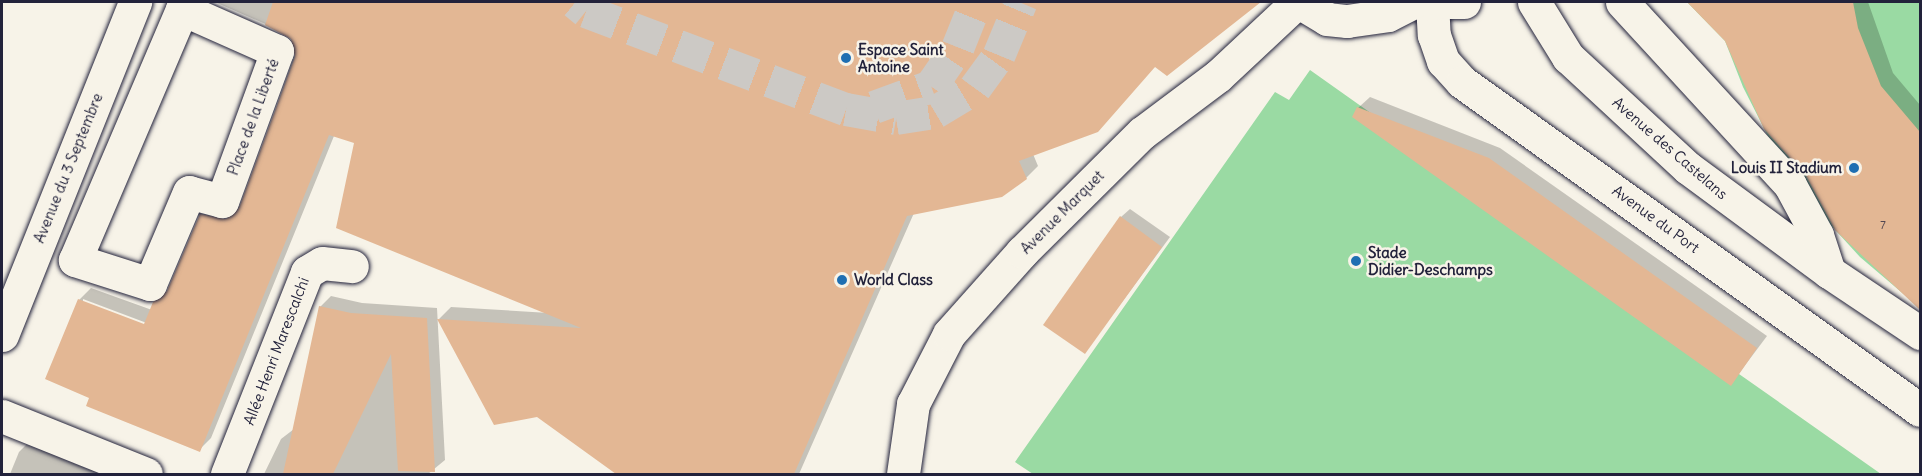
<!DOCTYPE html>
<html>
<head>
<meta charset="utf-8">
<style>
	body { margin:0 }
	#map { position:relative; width:1922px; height:476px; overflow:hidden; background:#f7f3e8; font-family:Delius,sans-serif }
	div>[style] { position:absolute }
	.green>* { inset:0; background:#9adaa3 }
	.shadow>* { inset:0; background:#0003 }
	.building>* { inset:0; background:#e3b794 }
	.tertiary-tunnel>* { height:33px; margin-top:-16.5px; transform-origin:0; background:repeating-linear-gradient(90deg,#ccc9c5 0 33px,transparent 0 49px) }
	.roads { filter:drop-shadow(0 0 2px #22223b) drop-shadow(0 0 2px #22223b) }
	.pedestrian>* { height:33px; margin:-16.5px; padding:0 16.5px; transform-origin:16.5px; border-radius:16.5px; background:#f7f3e8 }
	.minor>* { height:33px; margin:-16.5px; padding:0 16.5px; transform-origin:16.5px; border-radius:16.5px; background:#f7f3e8 }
	.tertiary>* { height:33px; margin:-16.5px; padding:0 16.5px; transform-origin:16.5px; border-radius:16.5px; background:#f7f3e8 }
	.secondary>* { height:33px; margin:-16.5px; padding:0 16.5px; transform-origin:16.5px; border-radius:16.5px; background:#f7f3e8 }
	.dots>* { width:16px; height:16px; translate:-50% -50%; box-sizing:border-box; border:3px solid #f7f3e8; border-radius:50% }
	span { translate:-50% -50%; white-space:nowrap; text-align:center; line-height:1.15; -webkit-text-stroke:5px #f7f3e8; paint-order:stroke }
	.number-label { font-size:12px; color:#524751 }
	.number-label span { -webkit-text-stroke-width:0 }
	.poi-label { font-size:15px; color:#22223b; font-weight:700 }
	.left { translate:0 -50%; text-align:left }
	.right { translate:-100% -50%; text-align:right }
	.street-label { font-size:15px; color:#22223b }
	.frame { position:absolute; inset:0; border:3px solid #22223b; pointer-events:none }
</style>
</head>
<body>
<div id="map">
	<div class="green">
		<i style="clip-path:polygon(1687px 2px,1920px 2px,1920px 308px,1860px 257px,1828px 222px,1774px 148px,1743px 87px,1725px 41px)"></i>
		<i style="clip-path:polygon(1310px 70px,1739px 374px,1881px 474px,1033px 474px,1015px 462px,1275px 92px,1289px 100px)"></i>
	</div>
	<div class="shadow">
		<i style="clip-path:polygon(evenodd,215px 2px,1257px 2px,1156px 66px,1033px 154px,1038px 166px,1026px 178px,914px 213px,799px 474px,618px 474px,537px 415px,495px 423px,439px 319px,451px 307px,549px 313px,356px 142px,334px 136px,211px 438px,199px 450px,91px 397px,79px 300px,91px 288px,152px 310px,170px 288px,201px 215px,213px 203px,242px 206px,297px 48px,286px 33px,215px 2px,83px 299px,152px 325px,151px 328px,83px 302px,83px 299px)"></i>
		<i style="clip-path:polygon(1689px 2px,1868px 2px,1893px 73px,1920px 105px,1920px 306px,1901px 291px,1808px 175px,1726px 40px)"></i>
		<i style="clip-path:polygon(1370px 97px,1500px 148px,1767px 336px,1731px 384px,1358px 108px)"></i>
		<i style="clip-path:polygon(1130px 209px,1170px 237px,1085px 352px,1121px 217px)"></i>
		<i style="clip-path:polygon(331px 296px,362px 303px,437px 308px,445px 460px,428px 474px,264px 474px,281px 439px,294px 429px,320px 307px)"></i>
		<i style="clip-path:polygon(28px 443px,103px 474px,10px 474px,19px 452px)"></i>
	</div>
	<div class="building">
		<i style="clip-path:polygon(273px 2px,1261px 2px,1167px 76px,1155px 67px,1098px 132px,1019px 161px,1027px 179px,1002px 197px,907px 216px,794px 474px,616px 474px,537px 417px,494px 425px,437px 319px,581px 328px,336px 228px,354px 143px,329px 135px,200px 452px,86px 406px,89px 398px,45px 379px,78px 299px,144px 324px,153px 302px,167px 291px,200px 214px,226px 219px,239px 208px,295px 57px,291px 39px,265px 25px)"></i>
		<i style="clip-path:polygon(1687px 2px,1853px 2px,1858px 28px,1881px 86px,1920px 132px,1920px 310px,1835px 230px,1806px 176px,1764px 129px,1725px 41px)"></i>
		<i style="clip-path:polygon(1357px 107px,1489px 158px,1757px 348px,1731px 386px,1352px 117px)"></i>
		<i style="clip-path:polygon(1120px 216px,1162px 247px,1085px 354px,1043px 325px)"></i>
		<i style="clip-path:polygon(319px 306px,351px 313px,427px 318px,435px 472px,398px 471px,391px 354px,333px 474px,283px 474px)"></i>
	</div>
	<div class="tertiary-tunnel">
		<i style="left:575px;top:2px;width:14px;rotate:39deg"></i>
		<i style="left:586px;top:11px;width:278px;rotate:20.7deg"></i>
		<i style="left:846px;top:109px;width:51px;rotate:10.2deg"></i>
		<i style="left:896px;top:118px;width:39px;rotate:-9deg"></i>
		<i style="left:935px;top:112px;width:47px;rotate:-31deg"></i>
		<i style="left:975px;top:88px;width:41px;rotate:-54deg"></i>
		<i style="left:999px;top:55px;width:57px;rotate:-67.5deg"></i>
		<i style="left:874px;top:107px;width:61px;rotate:-20.2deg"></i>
		<i style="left:931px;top:86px;width:47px;rotate:-55.3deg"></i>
		<i style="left:958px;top:47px;width:48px;rotate:-68.2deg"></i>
	</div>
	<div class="roads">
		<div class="pedestrian">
			<i style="left:182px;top:9px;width:104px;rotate:23.9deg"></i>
			<i style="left:277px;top:51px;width:160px;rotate:110.1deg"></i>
			<i style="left:222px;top:201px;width:34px;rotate:-165deg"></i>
			<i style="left:189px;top:192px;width:100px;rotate:113deg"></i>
			<i style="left:150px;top:284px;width:79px;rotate:-162.3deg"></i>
			<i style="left:75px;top:260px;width:273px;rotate:-66.9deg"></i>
		</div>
		<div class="minor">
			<i style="left:1432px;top:2px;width:33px;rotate:87deg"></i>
			<i style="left:1434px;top:35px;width:28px;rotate:71deg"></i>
			<i style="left:1443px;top:61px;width:28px;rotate:48deg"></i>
			<i style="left:1462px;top:82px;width:563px;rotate:35.61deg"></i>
			<i style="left:1534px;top:2px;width:65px;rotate:58.3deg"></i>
			<i style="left:1568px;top:57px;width:163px;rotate:42.8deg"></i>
			<i style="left:1688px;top:168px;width:175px;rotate:36.4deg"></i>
			<i style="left:1829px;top:272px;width:110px;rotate:33.8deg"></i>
			<i style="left:1622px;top:2px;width:248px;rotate:47.4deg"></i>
			<i style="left:1790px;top:185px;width:57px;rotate:61.6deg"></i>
			<i style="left:1817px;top:235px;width:39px;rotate:72deg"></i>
			<i style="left:2px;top:416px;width:155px;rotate:21.9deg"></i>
			<i style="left:227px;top:474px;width:217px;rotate:-68.4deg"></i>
			<i style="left:307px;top:272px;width:17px;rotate:-31deg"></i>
			<i style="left:322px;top:263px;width:30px;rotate:6deg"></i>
			<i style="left:903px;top:474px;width:71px;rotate:-81.9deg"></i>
			<i style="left:913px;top:404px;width:79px;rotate:-62.8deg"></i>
			<i style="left:949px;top:334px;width:110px;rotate:-48.3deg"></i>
			<i style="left:1022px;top:252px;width:169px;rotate:-44.8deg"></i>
			<i style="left:1142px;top:133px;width:95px;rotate:-36.9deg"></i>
			<i style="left:1218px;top:76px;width:108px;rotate:-43.1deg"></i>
		</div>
		<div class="tertiary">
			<i style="left:1299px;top:2px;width:33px;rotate:31deg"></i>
			<i style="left:1327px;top:19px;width:20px;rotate:6deg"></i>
			<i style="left:1347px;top:21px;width:41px;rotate:-8.3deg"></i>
			<i style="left:1388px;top:15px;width:28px;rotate:-27deg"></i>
			<i style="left:1444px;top:2px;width:20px"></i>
		</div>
		<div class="secondary">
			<i style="left:2px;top:335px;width:359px;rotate:-68.2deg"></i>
		</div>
	</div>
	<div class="dots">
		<i style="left:846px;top:58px;background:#1f6fb2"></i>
		<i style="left:1854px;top:168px;background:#1f6fb2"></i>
		<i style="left:1356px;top:261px;background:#1f6fb2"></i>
		<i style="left:842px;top:280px;background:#1f6fb2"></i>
	</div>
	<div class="number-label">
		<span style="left:1883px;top:225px">7</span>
	</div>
	<div class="poi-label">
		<span class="left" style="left:858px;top:58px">Espace Saint<br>Antoine</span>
		<span class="right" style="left:1842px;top:168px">Louis II Stadium</span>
		<span class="left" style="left:1368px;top:261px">Stade<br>Didier-Deschamps</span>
		<span class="left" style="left:854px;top:280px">World Class</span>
	</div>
	<div class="street-label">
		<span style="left:253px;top:117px;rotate:-70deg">Place de la Liberté</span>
		<span style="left:1670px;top:148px;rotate:41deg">Avenue des Castelans</span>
		<span style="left:68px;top:168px;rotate:-68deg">Avenue du 3 Septembre</span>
		<span style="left:1062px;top:212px;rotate:-45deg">Avenue Marquet</span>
		<span style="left:1656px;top:219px;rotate:36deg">Avenue du Port</span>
		<span style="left:276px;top:351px;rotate:-69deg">Allée Henri Marescalchi</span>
	</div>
	<div class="frame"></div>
</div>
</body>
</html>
